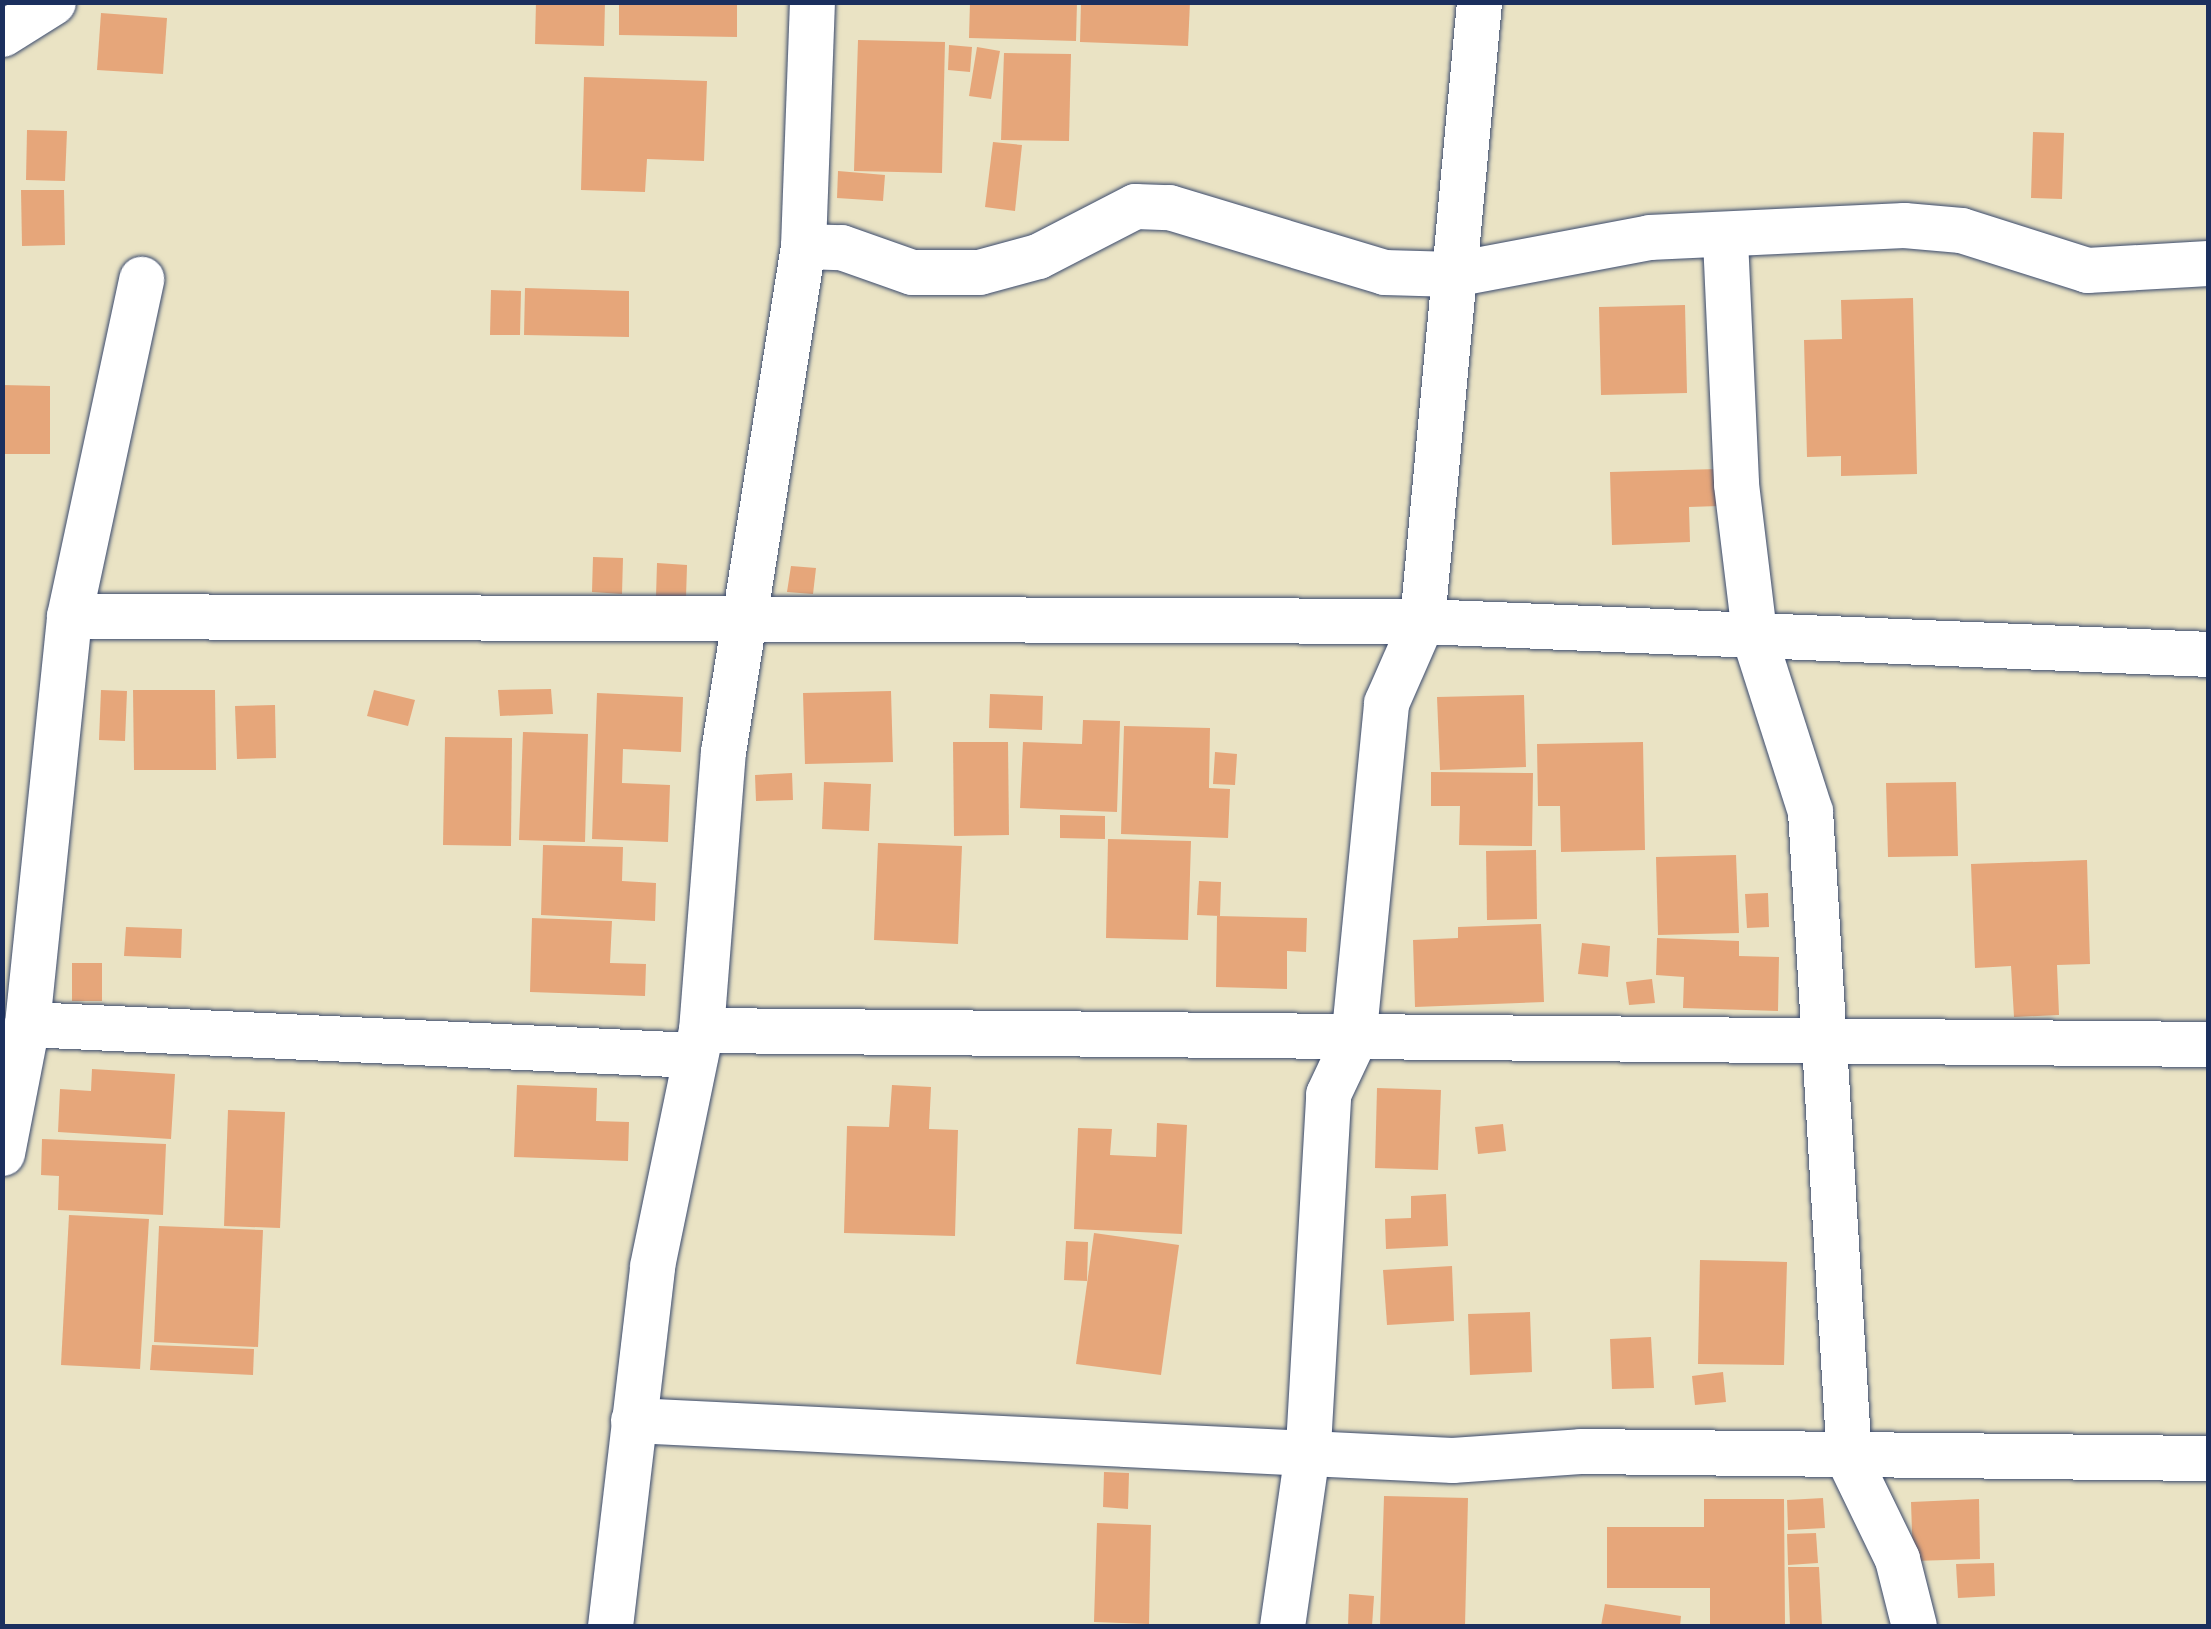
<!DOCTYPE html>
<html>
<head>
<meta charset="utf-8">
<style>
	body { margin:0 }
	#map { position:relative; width:2211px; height:1629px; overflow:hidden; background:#eae3c4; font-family:"Patrick Hand",sans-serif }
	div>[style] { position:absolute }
	.building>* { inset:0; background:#e6a67a }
	.roads { filter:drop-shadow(0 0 2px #3a4a6d) drop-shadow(0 0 2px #3a4a6d) }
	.street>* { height:45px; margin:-22.5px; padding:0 22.5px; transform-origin:22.5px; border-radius:22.5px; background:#fff }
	span { translate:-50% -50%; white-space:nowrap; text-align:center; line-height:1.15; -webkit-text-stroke:8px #f7f3e8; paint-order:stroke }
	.frame { position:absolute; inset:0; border:5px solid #1b2f5e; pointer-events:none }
</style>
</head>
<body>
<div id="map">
	<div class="building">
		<i style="clip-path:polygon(536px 2px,605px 2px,604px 46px,535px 44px)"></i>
		<i style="clip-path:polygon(619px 2px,737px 2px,737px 37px,619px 35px)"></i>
		<i style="clip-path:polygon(970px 2px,1077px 2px,1076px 41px,969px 38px)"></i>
		<i style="clip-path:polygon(1081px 2px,1190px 2px,1188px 46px,1080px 42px)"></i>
		<i style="clip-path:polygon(101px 13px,167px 18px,163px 74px,97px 70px)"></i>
		<i style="clip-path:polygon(858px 40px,945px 42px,942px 173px,854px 171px)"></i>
		<i style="clip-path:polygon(949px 45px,972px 47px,970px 72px,948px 70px)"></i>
		<i style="clip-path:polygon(977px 47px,1000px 51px,991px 99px,969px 96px)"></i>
		<i style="clip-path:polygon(1004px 53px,1071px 54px,1069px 141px,1001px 140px)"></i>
		<i style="clip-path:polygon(584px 77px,707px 81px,704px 161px,647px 159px,645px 192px,581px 190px)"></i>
		<i style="clip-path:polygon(27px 130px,67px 131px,65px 181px,26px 180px)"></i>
		<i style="clip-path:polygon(2033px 132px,2064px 133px,2062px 199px,2031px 198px)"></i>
		<i style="clip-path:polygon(993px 142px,1022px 145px,1015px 211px,985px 207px)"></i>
		<i style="clip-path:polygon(838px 171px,885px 175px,883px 201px,837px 198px)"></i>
		<i style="clip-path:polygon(21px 190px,64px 190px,65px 245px,22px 246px)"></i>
		<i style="clip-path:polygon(525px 288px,629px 291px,629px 337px,524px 335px)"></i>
		<i style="clip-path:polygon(491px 290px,521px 291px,520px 335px,490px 335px)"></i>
		<i style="clip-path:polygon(1913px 298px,1917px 474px,1841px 476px,1841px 456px,1807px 457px,1804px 340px,1842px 339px,1841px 300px)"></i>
		<i style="clip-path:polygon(1685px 305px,1687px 393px,1601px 395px,1599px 307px)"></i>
		<i style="clip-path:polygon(2px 385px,50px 386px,50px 454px,2px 454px)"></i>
		<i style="clip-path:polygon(1718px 469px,1719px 506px,1689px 507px,1690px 542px,1612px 545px,1610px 472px)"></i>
		<i style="clip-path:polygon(593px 557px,623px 558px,622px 594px,592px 592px)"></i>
		<i style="clip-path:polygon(657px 563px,687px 565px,686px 598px,656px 597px)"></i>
		<i style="clip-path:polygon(791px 566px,816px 568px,813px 594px,787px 592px)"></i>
		<i style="clip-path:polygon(551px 689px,553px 714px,500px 716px,498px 690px)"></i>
		<i style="clip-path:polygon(101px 690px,127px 691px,125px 741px,99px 740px)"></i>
		<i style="clip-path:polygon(133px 690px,215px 690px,216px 770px,134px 770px)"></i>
		<i style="clip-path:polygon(374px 690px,415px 700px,408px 726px,367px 716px)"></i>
		<i style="clip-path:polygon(891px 691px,893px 762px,805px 764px,803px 693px)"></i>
		<i style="clip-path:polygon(597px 693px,683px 697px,681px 752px,623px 749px,622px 783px,670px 785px,668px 842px,592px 839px)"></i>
		<i style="clip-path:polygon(990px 694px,1043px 696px,1042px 730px,989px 728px)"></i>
		<i style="clip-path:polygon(1524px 695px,1526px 767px,1440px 770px,1437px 697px)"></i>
		<i style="clip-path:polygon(275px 705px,276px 758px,237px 759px,235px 706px)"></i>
		<i style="clip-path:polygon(1083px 720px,1120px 721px,1117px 812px,1020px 808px,1023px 742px,1082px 744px)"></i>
		<i style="clip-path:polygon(1124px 726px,1210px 728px,1209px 788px,1230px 789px,1228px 838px,1121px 834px)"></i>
		<i style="clip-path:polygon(523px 732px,588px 734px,585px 842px,519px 840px)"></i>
		<i style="clip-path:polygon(445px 737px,512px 738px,511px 846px,443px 845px)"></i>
		<i style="clip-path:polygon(953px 742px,1008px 742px,1009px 835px,954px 836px)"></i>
		<i style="clip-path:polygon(1643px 742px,1645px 850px,1561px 852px,1560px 806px,1538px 806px,1537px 744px)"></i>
		<i style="clip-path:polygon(1215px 752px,1237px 754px,1235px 785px,1213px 784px)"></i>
		<i style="clip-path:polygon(1431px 772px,1533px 773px,1532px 846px,1459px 845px,1460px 806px,1431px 806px)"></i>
		<i style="clip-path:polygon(792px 773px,793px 800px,756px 801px,755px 775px)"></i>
		<i style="clip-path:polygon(824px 782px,871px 784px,869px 831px,822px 829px)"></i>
		<i style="clip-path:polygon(1956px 782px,1958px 856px,1888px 857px,1886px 783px)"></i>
		<i style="clip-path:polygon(1060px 815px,1105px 816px,1105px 839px,1060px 838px)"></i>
		<i style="clip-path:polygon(1108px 839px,1191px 841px,1188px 940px,1106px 938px)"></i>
		<i style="clip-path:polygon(878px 843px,962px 846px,958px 944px,874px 940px)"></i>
		<i style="clip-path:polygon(543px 845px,623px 847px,622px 881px,656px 883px,655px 921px,541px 915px)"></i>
		<i style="clip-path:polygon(1536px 850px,1537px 919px,1487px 920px,1486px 851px)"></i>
		<i style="clip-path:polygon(1736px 855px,1739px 933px,1658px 935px,1656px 857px)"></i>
		<i style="clip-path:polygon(2087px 860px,2090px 964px,2057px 965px,2059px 1015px,2014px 1017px,2011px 966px,1975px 968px,1971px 864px)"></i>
		<i style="clip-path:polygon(1199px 881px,1221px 882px,1220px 916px,1197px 915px)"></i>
		<i style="clip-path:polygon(1768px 893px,1769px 927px,1747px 928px,1745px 894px)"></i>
		<i style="clip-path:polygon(1217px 916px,1307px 918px,1306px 952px,1287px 951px,1287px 989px,1216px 987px)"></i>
		<i style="clip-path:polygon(532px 918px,612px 921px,610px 963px,646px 964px,645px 996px,530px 992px)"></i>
		<i style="clip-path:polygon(1541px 924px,1544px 1002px,1415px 1007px,1413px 940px,1458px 938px,1458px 927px)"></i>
		<i style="clip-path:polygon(126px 927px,182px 929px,181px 958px,124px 956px)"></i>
		<i style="clip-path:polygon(1657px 938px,1739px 941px,1739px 956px,1779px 957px,1778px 1011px,1683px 1008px,1684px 977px,1656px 975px)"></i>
		<i style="clip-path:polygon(1582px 943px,1610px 946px,1608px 977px,1578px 974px)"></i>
		<i style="clip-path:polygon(72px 963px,102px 963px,102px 1001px,72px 1001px)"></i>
		<i style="clip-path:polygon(1652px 979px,1655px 1003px,1629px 1005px,1626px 982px)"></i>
		<i style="clip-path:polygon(92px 1069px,175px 1074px,171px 1139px,58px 1132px,60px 1089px,91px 1091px)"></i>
		<i style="clip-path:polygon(517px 1085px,597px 1088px,596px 1121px,629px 1122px,628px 1161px,514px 1157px)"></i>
		<i style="clip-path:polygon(892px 1085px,931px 1087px,929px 1129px,958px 1130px,955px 1236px,844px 1233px,847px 1126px,889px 1127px)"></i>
		<i style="clip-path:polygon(1377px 1088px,1441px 1090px,1438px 1170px,1375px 1168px)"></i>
		<i style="clip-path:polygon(228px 1110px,285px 1112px,280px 1228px,224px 1226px)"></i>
		<i style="clip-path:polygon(1157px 1123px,1187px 1125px,1182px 1234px,1074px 1229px,1078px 1128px,1112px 1129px,1110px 1155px,1156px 1157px)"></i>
		<i style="clip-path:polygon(1503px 1124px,1506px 1151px,1478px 1154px,1475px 1127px)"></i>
		<i style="clip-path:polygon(42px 1139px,166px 1144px,163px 1215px,58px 1210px,59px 1176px,41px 1175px)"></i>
		<i style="clip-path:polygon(1446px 1194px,1448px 1246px,1386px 1249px,1385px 1219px,1411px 1218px,1411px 1196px)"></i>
		<i style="clip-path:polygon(69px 1215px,149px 1219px,140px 1369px,61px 1365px)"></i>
		<i style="clip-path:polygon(159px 1226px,263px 1230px,258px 1347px,154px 1342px)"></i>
		<i style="clip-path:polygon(1094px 1233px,1179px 1245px,1161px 1375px,1076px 1364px)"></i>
		<i style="clip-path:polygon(1066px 1241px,1088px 1242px,1087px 1281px,1064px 1280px)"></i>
		<i style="clip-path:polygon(1700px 1260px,1787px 1262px,1784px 1365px,1698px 1364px)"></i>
		<i style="clip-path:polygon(1452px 1266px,1454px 1321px,1387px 1325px,1383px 1270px)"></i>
		<i style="clip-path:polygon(1530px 1312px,1532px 1372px,1470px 1375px,1468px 1314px)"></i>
		<i style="clip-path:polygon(1651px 1337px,1654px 1388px,1612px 1389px,1610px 1339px)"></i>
		<i style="clip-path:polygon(152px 1345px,254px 1349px,253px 1375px,150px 1370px)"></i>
		<i style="clip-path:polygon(1723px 1372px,1726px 1402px,1695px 1405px,1692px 1376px)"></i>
		<i style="clip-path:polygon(1104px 1472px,1129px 1473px,1128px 1509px,1103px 1507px)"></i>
		<i style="clip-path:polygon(1384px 1496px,1468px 1498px,1465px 1626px,1380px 1626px)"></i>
		<i style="clip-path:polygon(1823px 1498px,1825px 1528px,1788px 1530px,1787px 1500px)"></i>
		<i style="clip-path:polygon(1704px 1499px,1784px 1499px,1785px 1626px,1710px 1626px,1710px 1588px,1607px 1588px,1607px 1527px,1704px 1527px)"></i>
		<i style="clip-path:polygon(1979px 1499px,1980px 1559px,1913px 1561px,1911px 1502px)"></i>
		<i style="clip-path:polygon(1097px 1523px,1151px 1525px,1149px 1624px,1094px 1622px)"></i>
		<i style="clip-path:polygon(1816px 1533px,1818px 1563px,1788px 1565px,1787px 1534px)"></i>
		<i style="clip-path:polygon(1994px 1563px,1995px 1596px,1958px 1598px,1956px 1564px)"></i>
		<i style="clip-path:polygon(1788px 1567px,1819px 1567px,1822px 1626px,1790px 1626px)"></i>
		<i style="clip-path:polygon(1349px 1594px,1374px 1596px,1372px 1626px,1348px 1626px)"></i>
		<i style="clip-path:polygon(1605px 1604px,1681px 1616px,1680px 1626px,1601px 1626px)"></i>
	</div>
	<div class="roads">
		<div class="street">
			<i style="left:2px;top:34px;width:60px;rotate:-32.1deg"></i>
			<i style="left:1725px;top:239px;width:245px;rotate:87.4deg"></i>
			<i style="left:1736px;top:484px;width:157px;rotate:83.1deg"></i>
			<i style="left:1755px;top:640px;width:180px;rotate:72.2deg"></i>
			<i style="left:1810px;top:811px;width:650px;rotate:86.56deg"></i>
			<i style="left:1849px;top:1460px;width:110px;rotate:64.1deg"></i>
			<i style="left:1897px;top:1559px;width:69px;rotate:75.8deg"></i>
			<i style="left:803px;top:246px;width:38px;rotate:2deg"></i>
			<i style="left:841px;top:247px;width:75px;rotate:19.4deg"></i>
			<i style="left:912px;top:272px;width:67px"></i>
			<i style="left:979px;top:272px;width:61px;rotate:-15.2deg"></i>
			<i style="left:1038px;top:256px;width:109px;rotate:-27.3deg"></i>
			<i style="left:1135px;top:206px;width:34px;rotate:2deg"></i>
			<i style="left:1169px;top:207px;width:225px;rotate:16.8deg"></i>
			<i style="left:1384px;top:272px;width:70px;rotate:1.6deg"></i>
			<i style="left:1454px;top:274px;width:198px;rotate:-10.7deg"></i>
			<i style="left:1649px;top:237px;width:255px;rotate:-2.7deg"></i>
			<i style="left:1904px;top:225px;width:57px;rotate:5deg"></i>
			<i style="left:1961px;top:230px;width:132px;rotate:17.6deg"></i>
			<i style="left:2087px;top:270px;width:121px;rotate:-3.3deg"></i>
			<i style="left:69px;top:616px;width:1353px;rotate:0.21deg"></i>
			<i style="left:1422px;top:621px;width:787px;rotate:2.4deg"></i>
			<i style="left:27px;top:1024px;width:669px;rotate:2.66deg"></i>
			<i style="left:701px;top:1030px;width:1507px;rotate:0.53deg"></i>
			<i style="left:2px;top:1153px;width:131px;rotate:-79deg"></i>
			<i style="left:27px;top:1024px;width:410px;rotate:-84.1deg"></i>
			<i style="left:69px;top:616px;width:345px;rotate:-77.9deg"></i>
			<i style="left:633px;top:1420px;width:820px;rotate:2.8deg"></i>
			<i style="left:1452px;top:1460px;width:128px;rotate:-4deg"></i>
			<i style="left:1580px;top:1451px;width:628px;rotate:0.64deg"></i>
			<i style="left:610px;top:1626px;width:362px;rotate:-83.3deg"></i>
			<i style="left:652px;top:1266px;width:241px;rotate:-78.3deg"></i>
			<i style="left:701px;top:1030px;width:279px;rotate:-85.5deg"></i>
			<i style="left:723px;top:752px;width:512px;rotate:-81.02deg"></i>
			<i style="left:803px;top:246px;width:244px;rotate:-87.9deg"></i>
			<i style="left:1282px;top:1626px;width:182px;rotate:-81.8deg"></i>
			<i style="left:1308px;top:1446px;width:353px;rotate:-86.7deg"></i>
			<i style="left:1328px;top:1094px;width:59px;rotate:-64.7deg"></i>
			<i style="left:1353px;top:1041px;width:340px;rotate:-84.4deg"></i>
			<i style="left:1386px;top:703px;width:90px;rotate:-66.3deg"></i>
			<i style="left:1422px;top:621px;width:622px;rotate:-84.74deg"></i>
		</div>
	</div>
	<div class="frame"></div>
</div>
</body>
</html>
